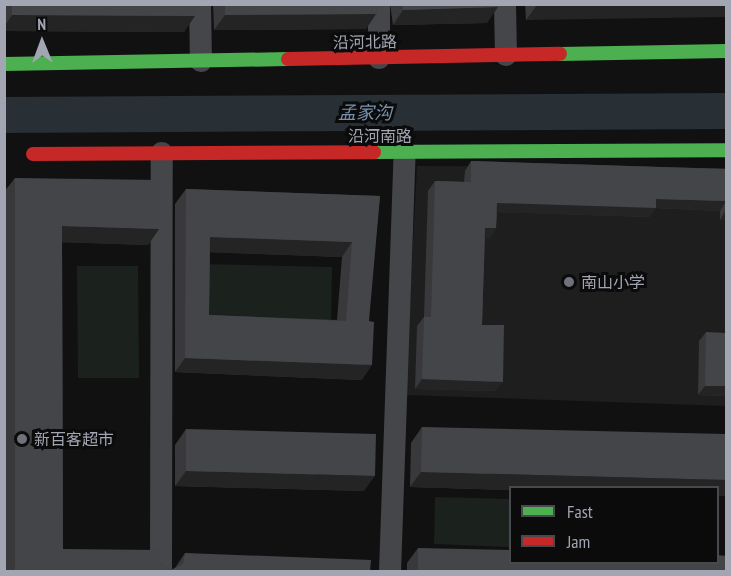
<!DOCTYPE html>
<html>
<head>
<meta charset="utf-8">
<style>
	body { margin:0 }
	#map { position:relative; width:731px; height:576px; overflow:hidden; background:#111; font-family:"PT Sans Narrow","Noto Sans SC",sans-serif }
	div>[style] { position:absolute }
	.built>* { inset:0; background:#1e1e1f }
	.green>* { inset:0; background:#1b211c }
	.river>* { height:36px; margin:-18px; padding:0 18px; transform-origin:18px; border-radius:18px; background:#282f35 }
	.street>* { height:22px; margin:-11px; padding:0 11px; transform-origin:11px; border-radius:11px; background:#454649 }
	.fast>* { height:14px; margin:-7px; padding:0 7px; transform-origin:7px; border-radius:7px; background:#4caf50 }
	.jam>* { height:14px; margin:-7px; padding:0 7px; transform-origin:7px; border-radius:7px; background:#c62828 }
	.wall>* { inset:0; background:#39393c }
	.shaded-wall>* { inset:0; background:#242425 }
	.building>* { inset:0; background:#444549 }
	.dots>* { width:16px; height:16px; translate:-50% -50%; box-sizing:border-box; border:3px solid #0b0b0c; border-radius:50% }
	span { translate:-50% -50%; white-space:nowrap; text-align:center; line-height:1.15; -webkit-text-stroke:6px #0b0b0c; paint-order:stroke }
	.street-label { font-size:16px; color:#a2a6b2 }
	.poi-label { font-size:16px; color:#a2a6b2 }
	.left { translate:0 -50%; text-align:left }
	.water-label { font-size:18px; color:#7991ad; font-style:italic }
	.frame { position:absolute; inset:0; border:6px solid #a2a6b2; pointer-events:none }
	.legend { position:absolute; left:509px; top:486px; width:210px; height:78px; box-sizing:border-box; background:#0b0b0c; border:2px solid #47494e; margin:0; padding:8px 10px; list-style:none; font-size:18px; color:#a2a6b2 }
	.legend li { display:flex; align-items:center; gap:12px; height:30px }
	.legend b { width:30px; border:2px solid #47494e }
	.north { position:absolute; left:12px; top:12px; width:60px; height:60px; -webkit-text-stroke:4px #0b0b0c; paint-order:stroke; rotate:359deg; font-size:16px; font-weight:700; line-height:24px; text-align:center; color:#a2a6b2 }
	.north::after { content:''; display:block; margin:auto; width:21px; height:27px; background:#a2a6b2; clip-path:polygon(50% 0,100% 100%,50% 72%,0 100%) }
</style>
</head>
<body>
<div id="map">
	<div class="built">
		<i style="clip-path:polygon(417px 166px,726px 168px,726px 406px,405px 395px)"></i>
	</div>
	<div class="green">
		<i style="clip-path:polygon(204px 264px,332px 267px,331px 328px,203px 325px)"></i>
		<i style="clip-path:polygon(77px 266px,138px 266px,139px 378px,78px 378px)"></i>
		<i style="clip-path:polygon(435px 497px,510px 499px,510px 547px,434px 544px)"></i>
	</div>
	<div class="river">
		<i style="left:4px;top:115px;width:722px;rotate:-0.32deg"></i>
	</div>
	<div class="street">
		<i style="left:200px;top:4px;width:57px;rotate:89deg"></i>
		<i style="left:379px;top:4px;width:54px;rotate:90deg"></i>
		<i style="left:505px;top:4px;width:51px;rotate:88.9deg"></i>
		<i style="left:161px;top:572px;width:419px;rotate:-89.9deg"></i>
		<i style="left:390px;top:572px;width:420px;rotate:-88deg"></i>
	</div>
	<div class="fast">
		<i style="left:560px;top:54px;width:166px;rotate:-1deg"></i>
		<i style="left:4px;top:64px;width:284px;rotate:-1deg"></i>
		<i style="left:374px;top:152px;width:352px;rotate:-0.3deg"></i>
	</div>
	<div class="jam">
		<i style="left:288px;top:59px;width:272px;rotate:-1.1deg"></i>
		<i style="left:33px;top:154px;width:341px;rotate:-0.3deg"></i>
	</div>
	<div class="wall">
		<i style="clip-path:polygon(4px 4px,196px 4px,184px 32px,4px 31px)"></i>
		<i style="clip-path:polygon(213px 4px,377px 4px,376px 14px,366px 29px,214px 30px)"></i>
		<i style="clip-path:polygon(390px 4px,498px 4px,487px 23px,393px 25px)"></i>
		<i style="clip-path:polygon(525px 4px,726px 4px,526px 20px)"></i>
		<i style="clip-path:polygon(471px 161px,726px 169px,726px 220px,720px 220px,720px 211px,656px 208px,649px 217px,497px 212px,496px 228px,490px 238px,485px 237px,482px 325px,496px 391px,415px 389px,417px 326px,424px 317px,428px 191px,435px 181px,464px 182px,465px 171px)"></i>
		<i style="clip-path:polygon(15px 178px,159px 229px,148px 245px,62px 242px,63px 549px,161px 564px,171px 570px,175px 568px,185px 553px,370px 572px,4px 572px,4px 192px)"></i>
		<i style="clip-path:polygon(evenodd,186px 189px,380px 196px,362px 380px,175px 372px,175px 204px,186px 189px,210px 252px,342px 257px,337px 320px,209px 315px,210px 252px)"></i>
		<i style="clip-path:polygon(706px 332px,726px 396px,698px 395px,699px 341px)"></i>
		<i style="clip-path:polygon(422px 427px,510px 488px,510px 490px,410px 487px,411px 443px)"></i>
		<i style="clip-path:polygon(186px 429px,364px 491px,175px 486px,175px 445px)"></i>
		<i style="clip-path:polygon(418px 548px,726px 572px,407px 572px,407px 563px)"></i>
	</div>
	<div class="shaded-wall">
		<i style="clip-path:polygon(726px 4px,726px 17px,526px 20px,537px 5px)"></i>
		<i style="clip-path:polygon(498px 7px,487px 23px,393px 25px,403px 10px)"></i>
		<i style="clip-path:polygon(376px 14px,366px 29px,214px 30px,225px 15px)"></i>
		<i style="clip-path:polygon(12px 15px,195px 16px,184px 32px,4px 31px,4px 27px)"></i>
		<i style="clip-path:polygon(656px 199px,726px 201px,720px 211px,656px 208px,649px 217px,490px 212px,497px 203px)"></i>
		<i style="clip-path:polygon(726px 210px,726px 220px,720px 220px)"></i>
		<i style="clip-path:polygon(62px 226px,159px 229px,148px 245px,51px 242px)"></i>
		<i style="clip-path:polygon(485px 228px,496px 228px,490px 238px,478px 237px)"></i>
		<i style="clip-path:polygon(210px 237px,352px 242px,342px 257px,200px 252px)"></i>
		<i style="clip-path:polygon(185px 358px,372px 365px,362px 380px,175px 372px)"></i>
		<i style="clip-path:polygon(422px 379px,503px 382px,496px 391px,415px 389px)"></i>
		<i style="clip-path:polygon(705px 386px,726px 386px,726px 396px,698px 395px)"></i>
		<i style="clip-path:polygon(186px 471px,375px 476px,364px 491px,175px 486px)"></i>
		<i style="clip-path:polygon(421px 472px,726px 480px,726px 496px,717px 496px,717px 488px,510px 488px,510px 490px,410px 487px)"></i>
	</div>
	<div class="building">
		<i style="clip-path:polygon(12px 4px,196px 4px,195px 16px,12px 15px)"></i>
		<i style="clip-path:polygon(225px 4px,377px 4px,376px 14px,225px 15px)"></i>
		<i style="clip-path:polygon(403px 4px,498px 4px,498px 7px,403px 10px)"></i>
		<i style="clip-path:polygon(471px 161px,726px 169px,726px 201px,656px 199px,656px 208px,497px 203px,496px 228px,485px 228px,482px 325px,504px 325px,503px 382px,422px 379px,424px 317px,431px 317px,435px 181px,471px 182px)"></i>
		<i style="clip-path:polygon(15px 178px,159px 180px,159px 229px,62px 226px,63px 549px,158px 550px,161px 564px,171px 570px,183px 564px,185px 553px,371px 560px,370px 572px,15px 572px)"></i>
		<i style="clip-path:polygon(evenodd,186px 189px,380px 196px,369px 321px,374px 322px,372px 365px,185px 358px,186px 189px,210px 237px,352px 242px,346px 321px,209px 315px,210px 237px)"></i>
		<i style="clip-path:polygon(706px 332px,726px 333px,726px 386px,705px 386px)"></i>
		<i style="clip-path:polygon(422px 427px,726px 434px,726px 480px,421px 472px)"></i>
		<i style="clip-path:polygon(186px 429px,376px 434px,375px 476px,186px 471px)"></i>
		<i style="clip-path:polygon(418px 548px,510px 550px,510px 562px,717px 562px,717px 555px,726px 556px,726px 572px,418px 572px)"></i>
	</div>
	<div class="dots">
		<i style="left:569px;top:282px;background:#6f727a"></i>
		<i style="left:22px;top:439px;background:#6f727a"></i>
	</div>
	<div class="street-label">
		<span style="left:365px;top:42px;rotate:-1deg">沿河北路</span>
		<span style="left:380px;top:136px">沿河南路</span>
	</div>
	<div class="poi-label">
		<span class="left" style="left:581px;top:282px">南山小学</span>
		<span class="left" style="left:34px;top:439px">新百客超市</span>
	</div>
	<div class="water-label">
		<span style="left:365px;top:113px">孟家沟</span>
	</div>
	<div class="frame"></div>
	<ul class="legend">
	<li><b style="height:8px;background:#4caf50"></b>Fast</li>
	<li><b style="height:8px;background:#c62828"></b>Jam</li>
	</ul>
	<div class="north">N</div>
</div>
</body>
</html>
